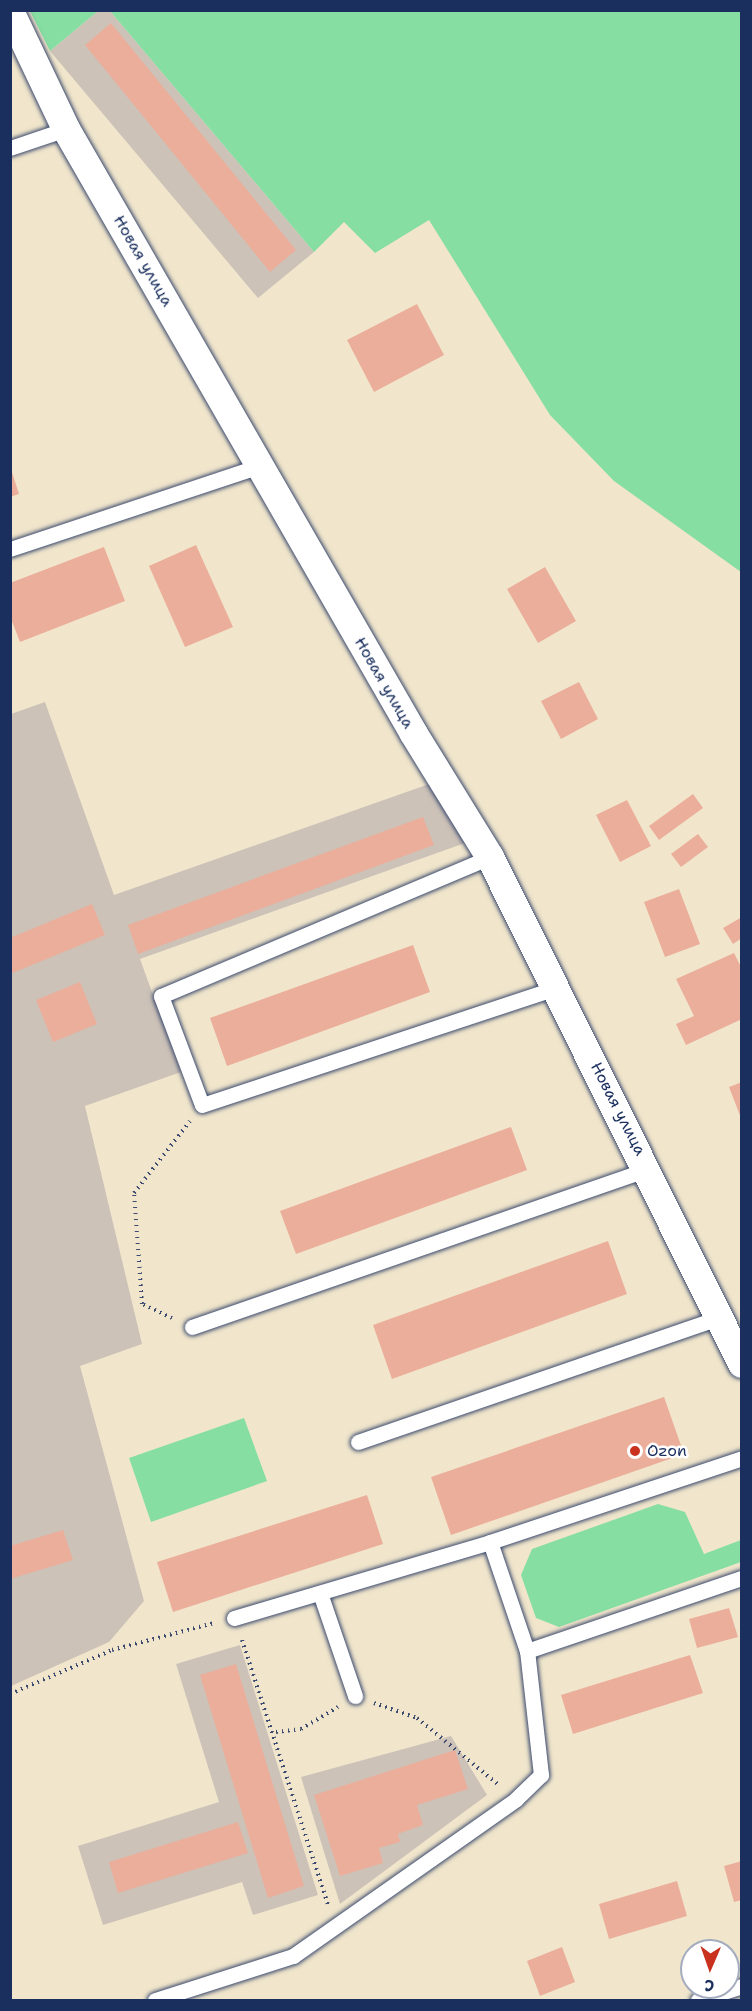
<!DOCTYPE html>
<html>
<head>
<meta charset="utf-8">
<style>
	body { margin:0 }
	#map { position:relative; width:752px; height:2011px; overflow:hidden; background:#f1e6cc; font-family:"Shantell Sans",sans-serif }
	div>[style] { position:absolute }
	.industrial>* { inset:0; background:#ccc2b8 }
	.green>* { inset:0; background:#86dea3 }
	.building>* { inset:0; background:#ebae9b }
	.path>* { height:4px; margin-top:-2px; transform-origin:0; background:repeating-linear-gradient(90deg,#3b4a6e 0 1.5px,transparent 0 6px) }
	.roads { filter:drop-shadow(0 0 2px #3b4a6e) drop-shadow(0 0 2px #3b4a6e) }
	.service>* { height:15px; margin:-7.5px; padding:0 7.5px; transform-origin:7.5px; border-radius:7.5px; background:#fff }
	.minor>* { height:28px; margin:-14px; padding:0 14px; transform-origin:14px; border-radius:14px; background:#fff }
	.dots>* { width:16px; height:16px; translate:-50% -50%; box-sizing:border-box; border:3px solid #fff; border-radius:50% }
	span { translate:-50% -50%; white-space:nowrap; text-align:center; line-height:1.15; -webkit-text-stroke:5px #fff; paint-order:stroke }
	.street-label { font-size:16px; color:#1b2f5e }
	.poi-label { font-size:16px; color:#1b2f5e }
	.left { translate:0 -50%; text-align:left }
	.frame { position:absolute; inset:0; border:12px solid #1b2f5e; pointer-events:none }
	.north { position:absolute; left:680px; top:1939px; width:60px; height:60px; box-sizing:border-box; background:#fff; border:2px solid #a4acbf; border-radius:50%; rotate:182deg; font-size:16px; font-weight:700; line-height:24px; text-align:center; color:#1b2f5e }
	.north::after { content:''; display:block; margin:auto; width:21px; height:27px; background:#c8321e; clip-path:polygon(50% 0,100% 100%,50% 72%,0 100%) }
</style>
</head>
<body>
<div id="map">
	<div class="industrial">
		<i style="clip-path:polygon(98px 11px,110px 11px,314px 252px,258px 298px,50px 51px)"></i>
		<i style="clip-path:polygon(45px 702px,114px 895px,432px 783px,465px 843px,140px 959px,181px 1072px,85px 1106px,142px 1344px,80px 1366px,144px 1601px,109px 1642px,11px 1686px,11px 714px)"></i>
		<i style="clip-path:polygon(240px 1645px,318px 1895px,253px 1915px,242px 1882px,103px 1925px,78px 1846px,219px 1802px,176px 1664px)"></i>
		<i style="clip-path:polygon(451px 1736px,487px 1795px,340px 1904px,301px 1777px)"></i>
	</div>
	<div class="green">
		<i style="clip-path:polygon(30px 11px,98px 11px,50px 51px)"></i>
		<i style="clip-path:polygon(110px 11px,741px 11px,741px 572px,614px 481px,550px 415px,429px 220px,375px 253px,344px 222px,314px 252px)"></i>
		<i style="clip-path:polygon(244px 1418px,267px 1481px,151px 1522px,129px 1458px)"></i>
		<i style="clip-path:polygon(658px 1504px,685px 1512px,704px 1554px,741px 1540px,741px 1562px,559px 1627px,536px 1618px,521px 1575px,532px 1549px)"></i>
	</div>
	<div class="building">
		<i style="clip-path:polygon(111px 23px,296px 250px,270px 272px,85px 45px)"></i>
		<i style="clip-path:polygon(417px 304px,444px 355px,374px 392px,347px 340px)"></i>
		<i style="clip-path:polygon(10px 466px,19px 494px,10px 497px)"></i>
		<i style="clip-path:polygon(196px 545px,233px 627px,185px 647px,149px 566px)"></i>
		<i style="clip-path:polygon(104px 547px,125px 601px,20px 642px,10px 616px,10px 583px)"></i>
		<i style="clip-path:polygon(545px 567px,576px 621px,538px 643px,507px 589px)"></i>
		<i style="clip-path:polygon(579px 682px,598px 719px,561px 739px,541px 701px)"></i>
		<i style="clip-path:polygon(693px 794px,703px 808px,659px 840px,649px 826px)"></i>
		<i style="clip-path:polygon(627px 800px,651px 846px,620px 862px,596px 815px)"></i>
		<i style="clip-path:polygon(423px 817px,434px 845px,138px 954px,128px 925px)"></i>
		<i style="clip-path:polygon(698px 834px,708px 847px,681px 867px,671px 854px)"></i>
		<i style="clip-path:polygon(679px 889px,700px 944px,665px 957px,644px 902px)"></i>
		<i style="clip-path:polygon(92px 904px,105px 935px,10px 974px,10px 938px)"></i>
		<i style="clip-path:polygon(742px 917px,742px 938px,733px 944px,723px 928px)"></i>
		<i style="clip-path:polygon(413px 945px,430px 992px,227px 1066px,210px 1018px)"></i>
		<i style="clip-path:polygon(734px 953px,742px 969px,742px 1019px,686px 1045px,676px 1024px,694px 1016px,676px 979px)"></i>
		<i style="clip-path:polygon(80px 982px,97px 1024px,53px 1042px,36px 1000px)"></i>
		<i style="clip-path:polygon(742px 1082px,742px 1118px,741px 1118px,729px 1087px)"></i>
		<i style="clip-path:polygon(511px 1127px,527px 1170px,296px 1254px,280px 1211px)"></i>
		<i style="clip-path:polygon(608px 1241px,627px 1294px,392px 1379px,373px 1325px)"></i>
		<i style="clip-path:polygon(664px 1397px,684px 1454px,451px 1535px,431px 1477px)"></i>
		<i style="clip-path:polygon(367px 1495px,383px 1544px,173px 1612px,157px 1562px)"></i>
		<i style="clip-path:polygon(63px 1530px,73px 1560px,10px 1579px,10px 1546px)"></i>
		<i style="clip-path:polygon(729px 1608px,738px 1637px,697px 1648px,689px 1619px)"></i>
		<i style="clip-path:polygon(690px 1655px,703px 1693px,573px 1734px,561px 1695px)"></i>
		<i style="clip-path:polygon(236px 1664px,304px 1886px,268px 1898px,200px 1675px)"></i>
		<i style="clip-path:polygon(455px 1750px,468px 1789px,417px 1805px,423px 1825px,398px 1834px,400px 1842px,379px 1848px,383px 1863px,340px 1876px,314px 1795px)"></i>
		<i style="clip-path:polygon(238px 1822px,248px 1853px,118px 1893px,109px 1862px)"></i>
		<i style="clip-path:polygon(742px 1861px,742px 1900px,734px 1902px,724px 1866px)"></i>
		<i style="clip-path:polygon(677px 1881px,687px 1916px,609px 1939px,599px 1904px)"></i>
		<i style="clip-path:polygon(562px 1947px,575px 1982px,540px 1996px,527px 1961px)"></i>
	</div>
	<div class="path">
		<i style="left:172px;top:1318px;width:33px;rotate:-155deg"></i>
		<i style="left:142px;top:1304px;width:111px;rotate:-94.1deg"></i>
		<i style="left:134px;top:1193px;width:91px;rotate:-52.1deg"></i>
		<i style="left:242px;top:1640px;width:278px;rotate:72deg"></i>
		<i style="left:10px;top:1694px;width:111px;rotate:-23.3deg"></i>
		<i style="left:112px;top:1650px;width:106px;rotate:-14.8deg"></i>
		<i style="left:374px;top:1703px;width:46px;rotate:19.2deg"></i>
		<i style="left:417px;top:1718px;width:106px;rotate:39.3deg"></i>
		<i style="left:276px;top:1732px;width:25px;rotate:-7deg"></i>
		<i style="left:301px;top:1729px;width:43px;rotate:-30.7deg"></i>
	</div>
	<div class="roads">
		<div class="service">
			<i style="left:10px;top:148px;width:59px;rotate:-18.7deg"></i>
			<i style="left:10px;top:549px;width:267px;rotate:-18.4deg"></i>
			<i style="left:490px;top:857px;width:357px;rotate:157.1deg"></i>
			<i style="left:161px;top:996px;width:116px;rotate:69.4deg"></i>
			<i style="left:202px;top:1105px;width:373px;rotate:-18.3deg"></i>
			<i style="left:192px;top:1327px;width:483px;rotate:-19.1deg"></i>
			<i style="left:358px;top:1442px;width:383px;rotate:-19deg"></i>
			<i style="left:320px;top:1593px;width:109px;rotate:71.2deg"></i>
			<i style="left:234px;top:1618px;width:267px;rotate:-16.5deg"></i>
			<i style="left:527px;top:1651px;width:115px;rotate:-108.7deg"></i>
			<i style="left:490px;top:1542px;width:266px;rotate:-18.4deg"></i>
			<i style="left:155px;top:2000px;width:145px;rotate:-17.7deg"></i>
			<i style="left:293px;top:1956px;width:273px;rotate:-35.1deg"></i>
			<i style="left:516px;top:1799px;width:35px;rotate:-44deg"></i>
			<i style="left:541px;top:1775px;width:125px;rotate:-96.4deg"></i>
			<i style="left:527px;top:1651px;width:227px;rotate:-18.8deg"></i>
			<i style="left:698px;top:2000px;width:46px;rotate:-17.7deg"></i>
		</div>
		<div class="minor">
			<i style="left:10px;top:11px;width:131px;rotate:64.6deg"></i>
			<i style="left:66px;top:129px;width:698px;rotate:60.09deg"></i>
			<i style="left:414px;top:734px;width:145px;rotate:58.3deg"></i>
			<i style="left:490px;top:857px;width:566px;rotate:63.57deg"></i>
		</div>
	</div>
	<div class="dots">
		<i style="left:635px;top:1451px;background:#c8321e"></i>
	</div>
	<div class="street-label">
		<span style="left:143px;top:261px;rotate:60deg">Новая улица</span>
		<span style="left:384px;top:683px;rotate:60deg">Новая улица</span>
		<span style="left:618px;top:1109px;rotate:63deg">Новая улица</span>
	</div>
	<div class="poi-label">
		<span class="left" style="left:647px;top:1451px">Ozon</span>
	</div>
	<div class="frame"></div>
	<div class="north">С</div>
</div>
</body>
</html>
